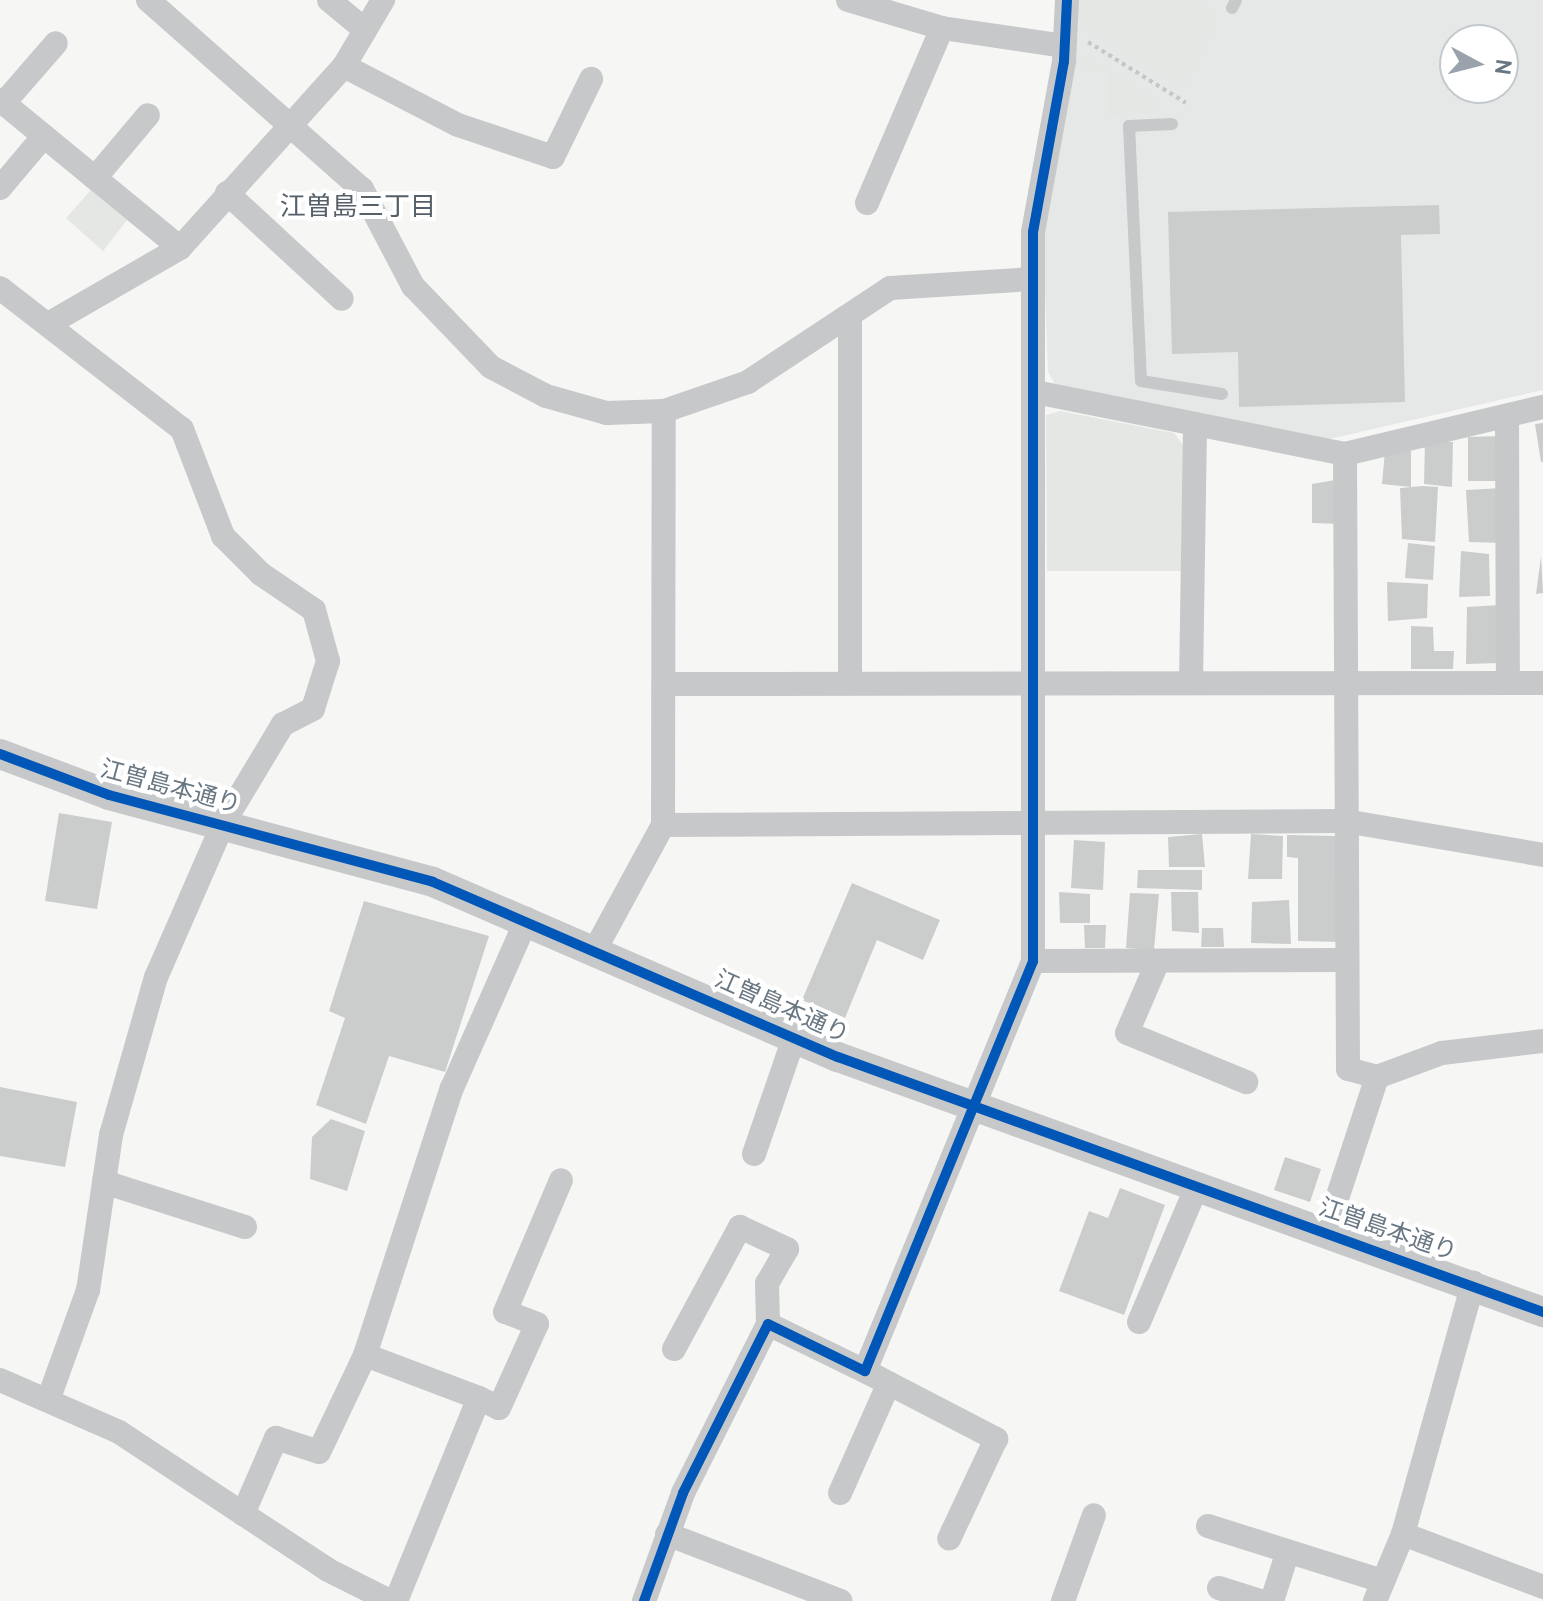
<!DOCTYPE html>
<html>
<head>
<meta charset="utf-8">
<style>
	body { margin:0 }
	#map { position:relative; width:1543px; height:1601px; overflow:hidden; background:#f6f6f5; font-family:Overpass,"Noto Sans JP",sans-serif }
	div>[style] { position:absolute }
	.built>* { inset:0; background:#e6e8e8 }
	.green>* { inset:0; background:#e4e7e3 }
	.building>* { inset:0; background:#cbcdcd }
	.path>* { height:4px; margin-top:-2px; transform-origin:0; background:repeating-linear-gradient(90deg,#c5c6c7 0 4px,transparent 0 8px) }
	.service>* { height:12px; margin:-6px; padding:0 6px; transform-origin:6px; border-radius:6px; background:#c7c8c9 }
	.minor>* { height:24px; margin:-12px; padding:0 12px; transform-origin:12px; border-radius:12px; background:#c7c8c9 }
	.tertiary>* { height:30px; margin:-15px; padding:0 15px; transform-origin:15px; border-radius:15px; background:#c7c8c9 }
	.cycleway>* { height:10px; margin:-5px; padding:0 5px; transform-origin:5px; border-radius:5px; background:#0057b8 }
	span { translate:-50% -50%; white-space:nowrap; text-align:center; line-height:1.15; -webkit-text-stroke:8px #fff; paint-order:stroke }
	.street-label { font-size:24px; color:#697783 }
	.neighbourhood-label { font-size:26px; color:#566068 }
	.north { position:absolute; left:1439px; top:24px; width:80px; height:80px; box-sizing:border-box; background:#fff; border:2px solid #c3c9cd; border-radius:50%; rotate:97deg; font-size:22px; font-weight:700; line-height:32px; text-align:center; color:#697783 }
	.north::after { content:''; display:block; margin:auto; width:28px; height:36px; background:#9aa3ab; clip-path:polygon(50% 0,100% 100%,50% 72%,0 100%) }
</style>
</head>
<body>
<div id="map">
	<div class="built">
		<i style="clip-path:polygon(evenodd,1076px 0,1543px 0,1543px 390px,1325px 440px,1056px 386px,1048px 372px,1043px 240px,1076px 0,1455px 40px,1503px 40px,1503px 88px,1455px 88px,1455px 40px)"></i>
	</div>
	<div class="green">
		<i style="clip-path:polygon(1076px 0,1206px 0,1215px 24px,1189px 80px,1177px 85px,1080px 24px)"></i>
		<i style="clip-path:polygon(1084px 55px,1158px 100px,1160px 111px,1109px 116px,1107px 71px,1072px 70px,1074px 59px)"></i>
		<i style="clip-path:polygon(91px 190px,127px 220px,103px 251px,66px 218px)"></i>
		<i style="clip-path:polygon(1060px 411px,1174px 433px,1184px 446px,1181px 571px,1047px 571px,1046px 415px)"></i>
	</div>
	<div class="building">
		<i style="clip-path:polygon(1439px 205px,1440px 234px,1401px 235px,1405px 402px,1239px 407px,1238px 352px,1172px 354px,1168px 212px)"></i>
		<i style="clip-path:polygon(1543px 423px,1543px 462px,1541px 462px,1535px 424px)"></i>
		<i style="clip-path:polygon(1501px 436px,1502px 481px,1468px 481px,1468px 437px)"></i>
		<i style="clip-path:polygon(1425px 440px,1453px 442px,1452px 487px,1424px 484px)"></i>
		<i style="clip-path:polygon(1385px 451px,1411px 451px,1411px 487px,1382px 484px)"></i>
		<i style="clip-path:polygon(1335px 480px,1341px 524px,1312px 523px,1312px 484px)"></i>
		<i style="clip-path:polygon(1423px 486px,1438px 487px,1435px 542px,1402px 539px,1400px 488px)"></i>
		<i style="clip-path:polygon(1502px 488px,1504px 543px,1469px 542px,1466px 490px)"></i>
		<i style="clip-path:polygon(1408px 543px,1435px 546px,1433px 580px,1405px 578px)"></i>
		<i style="clip-path:polygon(1461px 551px,1489px 554px,1490px 596px,1459px 597px)"></i>
		<i style="clip-path:polygon(1541px 556px,1543px 593px,1536px 594px)"></i>
		<i style="clip-path:polygon(1387px 582px,1428px 584px,1427px 618px,1388px 621px)"></i>
		<i style="clip-path:polygon(1500px 605px,1501px 663px,1466px 664px,1467px 607px)"></i>
		<i style="clip-path:polygon(1411px 626px,1433px 627px,1434px 651px,1454px 651px,1453px 669px,1411px 669px)"></i>
		<i style="clip-path:polygon(59px 813px,112px 822px,97px 909px,45px 901px)"></i>
		<i style="clip-path:polygon(1202px 834px,1205px 867px,1169px 867px,1168px 837px)"></i>
		<i style="clip-path:polygon(1251px 834px,1283px 836px,1282px 879px,1248px 879px)"></i>
		<i style="clip-path:polygon(1287px 835px,1337px 836px,1342px 942px,1298px 941px,1298px 858px,1287px 857px)"></i>
		<i style="clip-path:polygon(1074px 840px,1105px 842px,1103px 890px,1071px 888px)"></i>
		<i style="clip-path:polygon(1138px 870px,1202px 870px,1202px 890px,1137px 888px)"></i>
		<i style="clip-path:polygon(852px 883px,940px 920px,923px 960px,877px 940px,845px 1018px,802px 1000px)"></i>
		<i style="clip-path:polygon(1059px 892px,1090px 894px,1090px 923px,1060px 923px)"></i>
		<i style="clip-path:polygon(1171px 892px,1198px 892px,1199px 933px,1172px 931px)"></i>
		<i style="clip-path:polygon(1130px 893px,1159px 894px,1154px 950px,1126px 948px)"></i>
		<i style="clip-path:polygon(1289px 900px,1291px 944px,1251px 943px,1252px 902px)"></i>
		<i style="clip-path:polygon(364px 901px,489px 936px,445px 1072px,389px 1056px,366px 1124px,316px 1105px,345px 1018px,329px 1011px)"></i>
		<i style="clip-path:polygon(1084px 925px,1106px 925px,1105px 948px,1085px 948px)"></i>
		<i style="clip-path:polygon(1202px 928px,1223px 928px,1224px 947px,1201px 947px)"></i>
		<i style="clip-path:polygon(0 1087px,77px 1102px,65px 1167px,0 1156px)"></i>
		<i style="clip-path:polygon(331px 1119px,365px 1131px,347px 1191px,310px 1179px,312px 1137px)"></i>
		<i style="clip-path:polygon(1285px 1157px,1321px 1169px,1310px 1202px,1274px 1190px)"></i>
		<i style="clip-path:polygon(1120px 1188px,1165px 1205px,1124px 1315px,1059px 1291px,1089px 1211px,1108px 1218px)"></i>
	</div>
	<div class="path">
		<i style="left:1088px;top:42px;width:115px;rotate:31.9deg"></i>
	</div>
	<div class="service">
		<i style="left:1232px;top:8px;width:9px;rotate:-63deg"></i>
		<i style="left:1172px;top:124px;width:43px;rotate:177.3deg"></i>
		<i style="left:1129px;top:126px;width:255px;rotate:87.3deg"></i>
		<i style="left:1141px;top:381px;width:82px;rotate:9.1deg"></i>
	</div>
	<div class="minor">
		<i style="left:148px;top:0;width:286px;rotate:41.5deg"></i>
		<i style="left:362px;top:189px;width:110px;rotate:62.3deg"></i>
		<i style="left:413px;top:286px;width:112px;rotate:46.1deg"></i>
		<i style="left:491px;top:367px;width:62px;rotate:27.8deg"></i>
		<i style="left:546px;top:396px;width:63px;rotate:15.6deg"></i>
		<i style="left:607px;top:413px;width:57px;rotate:-2deg"></i>
		<i style="left:664px;top:411px;width:89px;rotate:-19deg"></i>
		<i style="left:748px;top:382px;width:170px;rotate:-33.5deg"></i>
		<i style="left:890px;top:288px;width:142px;rotate:-3.6deg"></i>
		<i style="left:329px;top:0;width:47px;rotate:39.8deg"></i>
		<i style="left:848px;top:0;width:98px;rotate:16.6deg"></i>
		<i style="left:942px;top:28px;width:123px;rotate:8.4deg"></i>
		<i style="left:344px;top:66px;width:128px;rotate:27.4deg"></i>
		<i style="left:458px;top:125px;width:100px;rotate:18.6deg"></i>
		<i style="left:553px;top:157px;width:87px;rotate:-64deg"></i>
		<i style="left:0;top:100px;width:233px;rotate:39.4deg"></i>
		<i style="left:4px;top:103px;width:79px;rotate:-49.1deg"></i>
		<i style="left:95px;top:178px;width:82px;rotate:-49.9deg"></i>
		<i style="left:0;top:188px;width:68px;rotate:-49.8deg"></i>
		<i style="left:227px;top:193px;width:156px;rotate:42.7deg"></i>
		<i style="left:867px;top:203px;width:190px;rotate:-66.8deg"></i>
		<i style="left:0;top:288px;width:230px;rotate:37.8deg"></i>
		<i style="left:182px;top:429px;width:115px;rotate:69deg"></i>
		<i style="left:223px;top:536px;width:54px;rotate:45deg"></i>
		<i style="left:261px;top:574px;width:64px;rotate:34.2deg"></i>
		<i style="left:314px;top:610px;width:53px;rotate:74.6deg"></i>
		<i style="left:328px;top:661px;width:50px;rotate:107.4deg"></i>
		<i style="left:313px;top:709px;width:34px;rotate:153deg"></i>
		<i style="left:283px;top:724px;width:117px;rotate:121deg"></i>
		<i style="left:223px;top:824px;width:167px;rotate:113.6deg"></i>
		<i style="left:156px;top:977px;width:164px;rotate:105.9deg"></i>
		<i style="left:111px;top:1135px;width:157px;rotate:98.4deg"></i>
		<i style="left:88px;top:1290px;width:115px;rotate:109.9deg"></i>
		<i style="left:850px;top:320px;width:363px;rotate:90deg"></i>
		<i style="left:50px;top:323px;width:150px;rotate:-30deg"></i>
		<i style="left:180px;top:248px;width:245px;rotate:-48deg"></i>
		<i style="left:344px;top:66px;width:77px;rotate:-59.4deg"></i>
		<i style="left:1035px;top:392px;width:316px;rotate:11.3deg"></i>
		<i style="left:1345px;top:454px;width:204px;rotate:-13.4deg"></i>
		<i style="left:1507px;top:416px;width:266px;rotate:89.8deg"></i>
		<i style="left:1345px;top:454px;width:615px;rotate:89.72deg"></i>
		<i style="left:1348px;top:1069px;width:30px;rotate:15deg"></i>
		<i style="left:1377px;top:1077px;width:69px;rotate:-20.3deg"></i>
		<i style="left:1442px;top:1053px;width:102px;rotate:-6.8deg"></i>
		<i style="left:1191px;top:683px;width:259px;rotate:-89.1deg"></i>
		<i style="left:665px;top:684px;width:878px;rotate:-0.07deg"></i>
		<i style="left:663px;top:825px;width:682px;rotate:-0.34deg"></i>
		<i style="left:1345px;top:821px;width:201px;rotate:9.7deg"></i>
		<i style="left:596px;top:948px;width:140px;rotate:-61.4deg"></i>
		<i style="left:663px;top:825px;width:414px;rotate:-89.9deg"></i>
		<i style="left:1033px;top:961px;width:314px;rotate:-0.2deg"></i>
		<i style="left:1158px;top:961px;width:78px;rotate:113.3deg"></i>
		<i style="left:1127px;top:1033px;width:129px;rotate:22.4deg"></i>
		<i style="left:754px;top:1154px;width:123px;rotate:-71deg"></i>
		<i style="left:104px;top:1182px;width:148px;rotate:17.7deg"></i>
		<i style="left:1326px;top:1232px;width:163px;rotate:-71.8deg"></i>
		<i style="left:1139px;top:1322px;width:148px;rotate:-66.9deg"></i>
		<i style="left:674px;top:1349px;width:139px;rotate:-61.6deg"></i>
		<i style="left:740px;top:1227px;width:52px;rotate:25.1deg"></i>
		<i style="left:787px;top:1249px;width:39px;rotate:120deg"></i>
		<i style="left:767px;top:1283px;width:41px;rotate:88.6deg"></i>
		<i style="left:865px;top:1371px;width:148px;rotate:27.4deg"></i>
		<i style="left:996px;top:1439px;width:110px;rotate:115.2deg"></i>
		<i style="left:0;top:1380px;width:130px;rotate:23.6deg"></i>
		<i style="left:119px;top:1432px;width:250px;rotate:33.4deg"></i>
		<i style="left:328px;top:1570px;width:69px;rotate:26.6deg"></i>
		<i style="left:479px;top:1398px;width:22px;rotate:27deg"></i>
		<i style="left:499px;top:1408px;width:92px;rotate:-65.7deg"></i>
		<i style="left:537px;top:1324px;width:34px;rotate:-159deg"></i>
		<i style="left:505px;top:1312px;width:143px;rotate:-67deg"></i>
		<i style="left:840px;top:1493px;width:120px;rotate:-66deg"></i>
		<i style="left:243px;top:1514px;width:83px;rotate:-66.5deg"></i>
		<i style="left:276px;top:1438px;width:45px;rotate:18deg"></i>
		<i style="left:319px;top:1452px;width:107px;rotate:-64.6deg"></i>
		<i style="left:1208px;top:1526px;width:182px;rotate:17.5deg"></i>
		<i style="left:667px;top:1534px;width:186px;rotate:21.1deg"></i>
		<i style="left:1403px;top:1534px;width:150px;rotate:20.7deg"></i>
		<i style="left:1219px;top:1588px;width:43px;rotate:17.6deg"></i>
		<i style="left:396px;top:1601px;width:219px;rotate:-67.8deg"></i>
		<i style="left:479px;top:1398px;width:122px;rotate:-159.3deg"></i>
		<i style="left:365px;top:1355px;width:281px;rotate:-72deg"></i>
		<i style="left:452px;top:1088px;width:185px;rotate:-66.1deg"></i>
		<i style="left:644px;top:1601px;width:115px;rotate:-70.1deg"></i>
		<i style="left:683px;top:1493px;width:189px;rotate:-63.3deg"></i>
		<i style="left:768px;top:1324px;width:108px;rotate:25.9deg"></i>
		<i style="left:865px;top:1371px;width:443px;rotate:-67.7deg"></i>
		<i style="left:1033px;top:961px;width:729px;rotate:-90deg"></i>
		<i style="left:1033px;top:232px;width:174px;rotate:-79.7deg"></i>
		<i style="left:1064px;top:61px;width:61px;rotate:-87.2deg"></i>
		<i style="left:1063px;top:1601px;width:91px;rotate:-70.2deg"></i>
		<i style="left:1272px;top:1601px;width:52px;rotate:-72.3deg"></i>
		<i style="left:1375px;top:1601px;width:73px;rotate:-67.3deg"></i>
		<i style="left:1403px;top:1534px;width:261px;rotate:-74.4deg"></i>
	</div>
	<div class="tertiary">
		<i style="left:0;top:754px;width:116px;rotate:20.6deg"></i>
		<i style="left:109px;top:795px;width:335px;rotate:15deg"></i>
		<i style="left:433px;top:882px;width:441px;rotate:23.4deg"></i>
		<i style="left:838px;top:1057px;width:750px;rotate:19.89deg"></i>
	</div>
	<div class="cycleway">
		<i style="left:0;top:754px;width:116px;rotate:20.6deg"></i>
		<i style="left:109px;top:795px;width:335px;rotate:15deg"></i>
		<i style="left:433px;top:882px;width:441px;rotate:23.4deg"></i>
		<i style="left:838px;top:1057px;width:750px;rotate:19.89deg"></i>
		<i style="left:644px;top:1601px;width:115px;rotate:-70.1deg"></i>
		<i style="left:683px;top:1493px;width:189px;rotate:-63.3deg"></i>
		<i style="left:768px;top:1324px;width:108px;rotate:25.9deg"></i>
		<i style="left:865px;top:1371px;width:443px;rotate:-67.7deg"></i>
		<i style="left:1033px;top:961px;width:729px;rotate:-90deg"></i>
		<i style="left:1033px;top:232px;width:174px;rotate:-79.7deg"></i>
		<i style="left:1064px;top:61px;width:61px;rotate:-87.2deg"></i>
	</div>
	<div class="street-label">
		<span style="left:170px;top:789px;rotate:15deg">江曽島本通り</span>
		<span style="left:781px;top:1009px;rotate:24deg">江曽島本通り</span>
		<span style="left:1387px;top:1232px;rotate:19deg">江曽島本通り</span>
	</div>
	<div class="neighbourhood-label">
		<span style="left:358px;top:209px">江曽島三丁目</span>
	</div>
	<div class="north">N</div>
</div>
</body>
</html>
